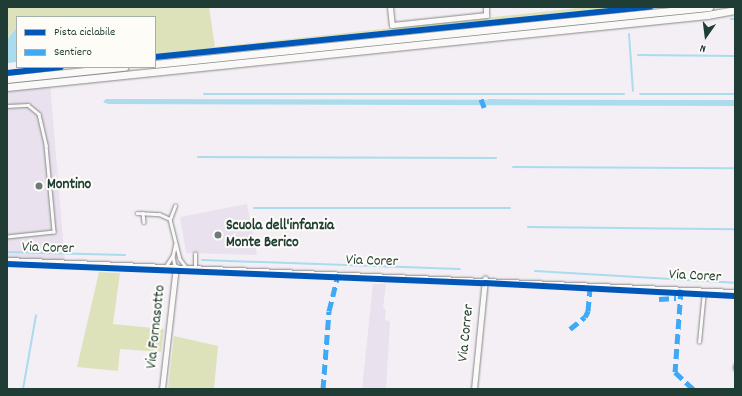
<!DOCTYPE html>
<html>
<head>
<meta charset="utf-8">
<style>
	body { margin:0 }
	#map { position:relative; width:742px; height:396px; overflow:hidden; background:#f4eff5; font-family:Dekko,sans-serif }
	div>[style] { position:absolute }
	.built>* { inset:0; background:#e9e1ee }
	.green>* { inset:0; background:#dee2bb }
	.water>* { inset:0; background:#aadced }
	.stream>* { height:2px; margin:-1px; padding:0 1px; transform-origin:1px; border-radius:1px; background:#aadced }
	.roads { filter:drop-shadow(0 0 1px #848889) drop-shadow(0 0 1px #848889) }
	.lane>* { height:2.5px; margin:-1.25px; padding:0 1.25px; transform-origin:1.25px; border-radius:1.25px; background:#faf9f8 }
	.street>* { height:5px; margin:-2.5px; padding:0 2.5px; transform-origin:2.5px; border-radius:2.5px; background:#faf9f8 }
	.secondary>* { height:7px; margin:-3.5px; padding:0 3.5px; transform-origin:3.5px; border-radius:3.5px; background:#faf9f8 }
	.quiet>* { height:5px; margin-top:-2.5px; transform-origin:0; background:repeating-linear-gradient(90deg,#3fa9f5 0 10px,transparent 0 15px) }
	.cycleway>* { height:6px; margin:-3px; padding:0 3px; transform-origin:3px; border-radius:3px; background:#0057b8 }
	.dots>* { width:11px; height:11px; translate:-50% -50%; box-sizing:border-box; border:2px solid #fdfcf7; border-radius:50% }
	span { translate:-50% -50%; white-space:nowrap; text-align:center; line-height:1.15; -webkit-text-stroke:4px #fdfcf7; paint-order:stroke }
	.poi-label { font-size:15px; color:#1f3d34; font-weight:700 }
	.left { translate:0 -50%; text-align:left }
	.street-label { font-size:15px; color:#1f3d34 }
	.frame { position:absolute; inset:0; border:8px solid #1f3d34; pointer-events:none }
	.legend { position:absolute; left:16px; top:16px; width:140px; height:52px; box-sizing:border-box; background:#fdfcf7; border:1px solid #a4b0a9; margin:0; padding:5px 7px; list-style:none; font-size:12px; color:#1f3d34 }
	.legend li { display:flex; align-items:center; gap:8px; height:20px }
	.legend b { width:20px; border:1px solid #a4b0a9 }
	.north { position:absolute; left:686px; top:16px; width:40px; height:40px; -webkit-text-stroke:3px #fdfcf7; paint-order:stroke; rotate:194deg; font-size:11px; font-weight:700; line-height:16px; text-align:center; color:#1f3d34 }
	.north::after { content:''; display:block; margin:auto; width:14px; height:18px; background:#1f3d34; clip-path:polygon(50% 0,100% 100%,50% 72%,0 100%) }
</style>
</head>
<body>
<div id="map">
	<div class="built">
		<i style="clip-path:polygon(50px 83px,65px 263px,7px 260px,7px 87px)"></i>
		<i style="clip-path:polygon(247px 204px,257px 255px,186px 253px,180px 217px)"></i>
		<i style="clip-path:polygon(373px 284px,386px 284px,383px 308px,386px 310px,385px 320px,390px 321px,386px 389px,362px 389px)"></i>
	</div>
	<div class="green">
		<i style="clip-path:polygon(7px 7px,209px 7px,215px 47px,587px 7px,633px 7px,155px 56px,155px 17px,17px 17px,17px 27px,7px 38px)"></i>
		<i style="clip-path:polygon(99px 272px,120px 273px,113px 324px,164px 329px,161px 352px,120px 349px,118px 371px,77px 367px)"></i>
		<i style="clip-path:polygon(174px 336px,218px 346px,214px 389px,168px 389px)"></i>
	</div>
	<div class="water">
		<i style="clip-path:polygon(17px 27px,17px 62px,7px 63px,7px 39px)"></i>
		<i style="clip-path:polygon(106px 99px,735px 100px,735px 106px,108px 104px,103px 102px)"></i>
	</div>
	<div class="stream">
		<i style="left:731px;top:19px;width:4px"></i>
		<i style="left:629px;top:34px;width:57px;rotate:86deg"></i>
		<i style="left:638px;top:55px;width:97px;rotate:0.6deg"></i>
		<i style="left:204px;top:94px;width:420px"></i>
		<i style="left:640px;top:94px;width:95px"></i>
		<i style="left:489px;top:100px;width:51px;rotate:1.1deg"></i>
		<i style="left:198px;top:157px;width:298px;rotate:0.2deg"></i>
		<i style="left:513px;top:167px;width:222px;rotate:0.3deg"></i>
		<i style="left:254px;top:208px;width:256px"></i>
		<i style="left:528px;top:227px;width:207px;rotate:0.6deg"></i>
		<i style="left:7px;top:252px;width:118px;rotate:1.5deg"></i>
		<i style="left:202px;top:260px;width:258px;rotate:2deg"></i>
		<i style="left:535px;top:271px;width:200px;rotate:3.4deg"></i>
		<i style="left:23px;top:389px;width:75px;rotate:-80deg"></i>
	</div>
	<div class="roads">
		<div class="lane">
			<i style="left:7px;top:106px;width:21px;rotate:-3deg"></i>
			<i style="left:28px;top:105px;width:14px;rotate:39deg"></i>
			<i style="left:39px;top:114px;width:32px;rotate:77deg"></i>
			<i style="left:46px;top:145px;width:87px;rotate:84.7deg"></i>
			<i style="left:54px;top:232px;width:47px;rotate:173.9deg"></i>
			<i style="left:137px;top:213px;width:22px;rotate:3deg"></i>
			<i style="left:159px;top:214px;width:12px;rotate:24deg"></i>
			<i style="left:170px;top:219px;width:41px;rotate:76deg"></i>
			<i style="left:180px;top:259px;width:10px;rotate:53deg"></i>
			<i style="left:143px;top:213px;width:9px;rotate:84deg"></i>
			<i style="left:170px;top:219px;width:14px;rotate:-69deg"></i>
			<i style="left:173px;top:256px;width:10px;rotate:79deg"></i>
			<i style="left:166px;top:266px;width:13px;rotate:-58deg"></i>
			<i style="left:173px;top:255px;width:10px;rotate:-79deg"></i>
			<i style="left:195px;top:268px;width:14px;rotate:-90deg"></i>
			<i style="left:699px;top:342px;width:51px;rotate:-84.4deg"></i>
			<i style="left:735px;top:369px;width:3px;rotate:-90deg"></i>
		</div>
		<div class="street">
			<i style="left:390px;top:7px;width:18px;rotate:84deg"></i>
			<i style="left:392px;top:25px;width:95px;rotate:-6.1deg"></i>
			<i style="left:486px;top:15px;width:8px;rotate:-90deg"></i>
			<i style="left:7px;top:260px;width:729px;rotate:2.52deg"></i>
			<i style="left:162px;top:389px;width:123px;rotate:-83.5deg"></i>
			<i style="left:474px;top:389px;width:111px;rotate:-84.3deg"></i>
		</div>
		<div class="secondary">
			<i style="left:155px;top:64px;width:557px;rotate:-5.87deg"></i>
			<i style="left:7px;top:79px;width:118px;rotate:-5.9deg"></i>
			<i style="left:7px;top:87px;width:704px;rotate:-5.87deg"></i>
			<i style="left:707px;top:15px;width:28px;rotate:-10deg"></i>
		</div>
	</div>
	<div class="quiet">
		<i style="left:481px;top:99px;width:9px;rotate:69deg"></i>
		<i style="left:681px;top:289px;width:83px;rotate:94.1deg"></i>
		<i style="left:675px;top:372px;width:25px;rotate:43deg"></i>
		<i style="left:659px;top:299px;width:17px;rotate:-3deg"></i>
		<i style="left:570px;top:329px;width:19px;rotate:-39deg"></i>
		<i style="left:585px;top:317px;width:7px;rotate:-63deg"></i>
		<i style="left:588px;top:311px;width:25px;rotate:-85deg"></i>
		<i style="left:323px;top:389px;width:78px;rotate:-85.6deg"></i>
		<i style="left:329px;top:311px;width:38px;rotate:-76deg"></i>
	</div>
	<div class="cycleway">
		<i style="left:155px;top:57px;width:498px;rotate:-5.8deg"></i>
		<i style="left:7px;top:73px;width:54px;rotate:-6.3deg"></i>
		<i style="left:7px;top:264px;width:478px;rotate:2.3deg"></i>
		<i style="left:485px;top:283px;width:250px;rotate:3deg"></i>
	</div>
	<div class="dots">
		<i style="left:39px;top:186px;background:#6a7b78"></i>
		<i style="left:218px;top:235px;background:#6a7b78"></i>
	</div>
	<div class="poi-label">
		<span class="left" style="left:47px;top:186px">Montino</span>
		<span class="left" style="left:226px;top:235px">Scuola dell'infanzia<br>Monte Berico</span>
	</div>
	<div class="street-label">
		<span style="left:48px;top:249px;rotate:2deg">Via Corer</span>
		<span style="left:372px;top:262px;rotate:2deg">Via Corer</span>
		<span style="left:695px;top:277px;rotate:3deg">Via Corer</span>
		<span style="left:157px;top:327px;rotate:-84deg">Via Fornasotto</span>
		<span style="left:467px;top:333px;rotate:-84deg">Via Correr</span>
	</div>
	<div class="frame"></div>
	<ul class="legend">
	<li><b style="height:5px;background:#0057b8"></b>Pista ciclabile</li>
	<li><b style="height:5px;background:#3fa9f5"></b>Sentiero</li>
	</ul>
	<div class="north">N</div>
</div>
</body>
</html>
